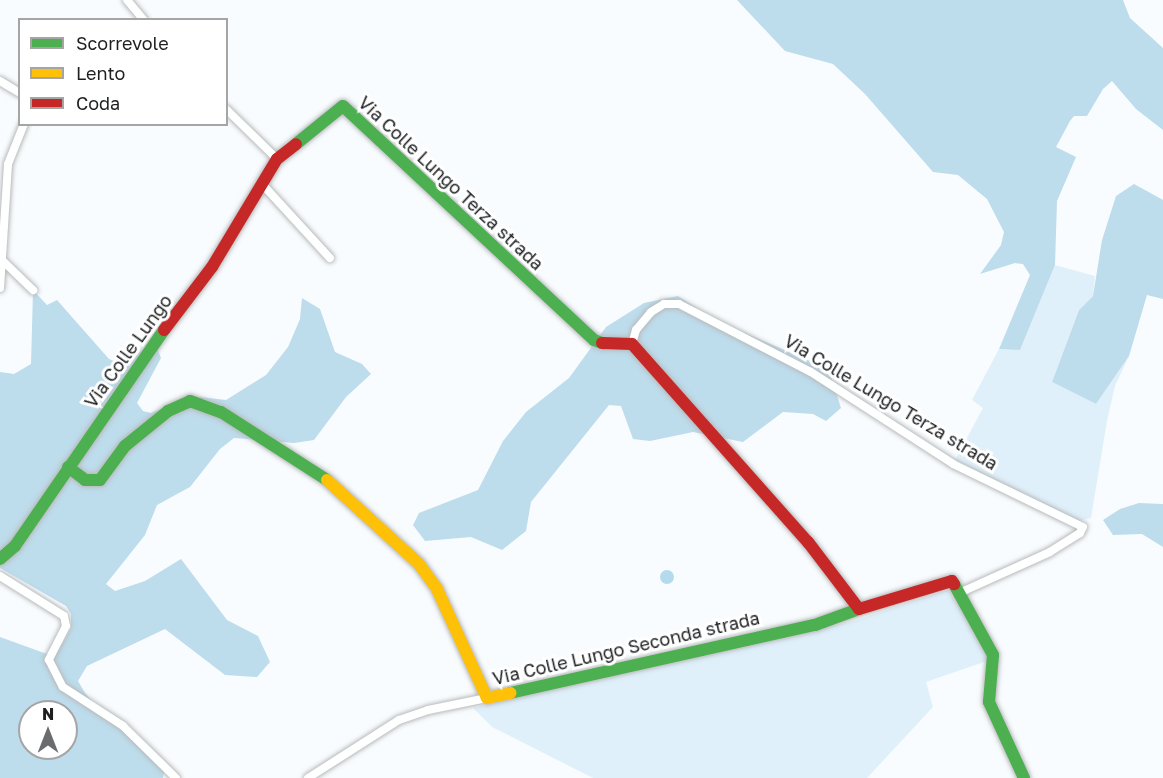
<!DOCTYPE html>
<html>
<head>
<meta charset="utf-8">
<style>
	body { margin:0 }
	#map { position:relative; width:1163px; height:778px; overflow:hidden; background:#f9fcfe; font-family:"Golos Text",sans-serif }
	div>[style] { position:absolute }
	.green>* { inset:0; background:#dff0fb }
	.forest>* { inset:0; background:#bddcec }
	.water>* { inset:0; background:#b4daee }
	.round { border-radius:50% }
	.roads { filter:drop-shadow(0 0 2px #b8babb) drop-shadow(0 0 2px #b8babb) }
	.street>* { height:8px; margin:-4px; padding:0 4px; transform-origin:4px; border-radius:4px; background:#feffff }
	.fast>* { height:12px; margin:-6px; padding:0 6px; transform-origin:6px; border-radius:6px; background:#4caf50 }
	.slow>* { height:12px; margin:-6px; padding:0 6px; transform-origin:6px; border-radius:6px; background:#ffc107 }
	.jam>* { height:12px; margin:-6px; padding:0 6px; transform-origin:6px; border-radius:6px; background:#c62828 }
	span { translate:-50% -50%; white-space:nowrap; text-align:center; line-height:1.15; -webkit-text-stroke:6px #fff; paint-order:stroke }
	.street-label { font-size:18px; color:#1d1f20 }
	.legend { position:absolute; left:18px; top:18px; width:210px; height:108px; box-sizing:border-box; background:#fff; border:2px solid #a5a5a6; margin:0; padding:8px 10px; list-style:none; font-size:18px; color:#1d1f20 }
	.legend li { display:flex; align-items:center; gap:12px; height:30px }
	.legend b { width:30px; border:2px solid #a5a5a6 }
	.north { position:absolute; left:18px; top:700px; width:60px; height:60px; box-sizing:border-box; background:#fff; border:2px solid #a5a5a6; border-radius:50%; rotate:0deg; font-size:16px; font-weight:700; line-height:24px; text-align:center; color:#1d1f20 }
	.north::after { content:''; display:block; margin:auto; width:21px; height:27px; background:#6a6c6e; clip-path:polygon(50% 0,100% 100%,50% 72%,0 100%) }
</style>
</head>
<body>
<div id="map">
	<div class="green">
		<i style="clip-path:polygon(1055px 265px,1095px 276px,1093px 296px,1079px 310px,1052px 382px,1096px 404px,1129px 356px,1115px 386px,1107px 421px,1091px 518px,1075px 522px,953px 464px,983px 408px,972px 400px,999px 349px,1020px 350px)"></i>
		<i style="clip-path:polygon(948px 590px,989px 652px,987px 661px,926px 682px,933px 707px,867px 778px,593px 778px,492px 727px,473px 708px,853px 621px)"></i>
	</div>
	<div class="forest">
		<i style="clip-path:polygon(737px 0,1123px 0,1130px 18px,1163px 48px,1163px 130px,1136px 109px,1112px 81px,1103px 89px,1087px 116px,1074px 116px,1070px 121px,1056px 147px,1076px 157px,1057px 201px,1055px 265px,1020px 350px,999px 349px,1030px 275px,1023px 264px,1015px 263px,980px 274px,1001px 245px,1004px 232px,987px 199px,958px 175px,933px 172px,865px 94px,833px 64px,785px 51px)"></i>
		<i style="clip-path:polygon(1134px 184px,1163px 200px,1163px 299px,1147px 295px,1129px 356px,1096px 404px,1052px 382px,1079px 310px,1093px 296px,1102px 240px,1116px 196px)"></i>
		<i style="clip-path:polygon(evenodd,33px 290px,47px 305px,57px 300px,109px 359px,124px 365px,143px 349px,158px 350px,161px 358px,137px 403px,143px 411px,151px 413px,192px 396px,226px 400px,266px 375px,288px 347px,300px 319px,302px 298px,320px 309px,335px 352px,362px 364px,371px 374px,346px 397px,314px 440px,294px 443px,234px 438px,220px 449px,190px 487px,157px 505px,145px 535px,106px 584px,115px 591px,145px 581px,181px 559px,227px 620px,258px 636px,270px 662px,257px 677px,225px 675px,165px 629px,87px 666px,78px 681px,85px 693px,97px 707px,165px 766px,163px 778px,0 778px,0 637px,47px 654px,62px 644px,71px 628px,71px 614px,66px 606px,0 568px,0 372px,14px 374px,31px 364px,33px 290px,30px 712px,66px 712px,66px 748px,30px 748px,30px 712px)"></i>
		<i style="clip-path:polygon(678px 296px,715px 320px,810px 361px,831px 377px,841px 408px,826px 421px,813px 414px,783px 412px,743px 442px,693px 432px,650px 441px,633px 439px,621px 406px,609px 405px,531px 502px,526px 531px,502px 550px,471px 537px,425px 541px,413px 525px,419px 513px,478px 490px,503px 441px,526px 412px,569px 378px,606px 327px,644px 303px)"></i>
		<i style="clip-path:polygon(1139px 503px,1163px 504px,1163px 547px,1142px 534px,1113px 535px,1103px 520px,1120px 509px)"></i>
	</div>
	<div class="water">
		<i class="round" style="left:660px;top:570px;width:14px;height:14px"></i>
	</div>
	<div class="roads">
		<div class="street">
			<i style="left:127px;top:0;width:26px;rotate:50deg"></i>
			<i style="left:0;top:81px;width:23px;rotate:31deg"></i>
			<i style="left:226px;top:109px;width:71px;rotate:44.4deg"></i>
			<i style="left:263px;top:185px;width:99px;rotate:47.5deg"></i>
			<i style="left:1px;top:259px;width:45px;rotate:44.1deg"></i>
			<i style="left:0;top:288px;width:124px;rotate:-86.3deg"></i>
			<i style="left:8px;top:164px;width:43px;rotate:-68.2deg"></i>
			<i style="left:632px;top:344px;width:15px;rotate:-74deg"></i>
			<i style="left:636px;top:330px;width:23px;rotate:-50deg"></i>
			<i style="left:651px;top:312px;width:15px;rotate:-32deg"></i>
			<i style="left:664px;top:304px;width:15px"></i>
			<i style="left:679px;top:304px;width:148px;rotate:27.3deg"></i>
			<i style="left:811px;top:372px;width:169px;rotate:32.9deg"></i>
			<i style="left:953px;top:464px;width:144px;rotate:25.9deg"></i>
			<i style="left:1083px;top:527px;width:7px;rotate:117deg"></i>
			<i style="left:1080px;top:533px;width:36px;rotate:148deg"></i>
			<i style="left:1050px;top:552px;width:100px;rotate:155.7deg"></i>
			<i style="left:0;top:576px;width:75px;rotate:32deg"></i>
			<i style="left:64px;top:616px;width:10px;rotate:79deg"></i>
			<i style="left:66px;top:626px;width:38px;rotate:117deg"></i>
			<i style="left:49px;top:660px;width:30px;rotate:63deg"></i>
			<i style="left:63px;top:687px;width:72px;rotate:33deg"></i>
			<i style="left:123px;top:726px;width:74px;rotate:44.5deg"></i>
			<i style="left:308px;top:778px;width:108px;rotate:-32.5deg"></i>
			<i style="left:399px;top:720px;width:31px;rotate:-19deg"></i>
			<i style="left:428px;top:710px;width:60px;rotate:-11.5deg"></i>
		</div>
		<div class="fast">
			<i style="left:296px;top:144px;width:60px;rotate:-39deg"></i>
			<i style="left:343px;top:106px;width:343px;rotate:43deg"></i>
			<i style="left:594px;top:340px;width:9px;rotate:21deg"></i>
			<i style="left:68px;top:467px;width:21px;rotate:37deg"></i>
			<i style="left:85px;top:480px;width:15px"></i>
			<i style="left:100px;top:480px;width:42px;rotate:-53.7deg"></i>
			<i style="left:125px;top:446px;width:55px;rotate:-39.1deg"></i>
			<i style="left:168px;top:411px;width:24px;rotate:-24deg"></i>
			<i style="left:190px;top:401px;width:33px;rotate:20deg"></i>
			<i style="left:221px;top:412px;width:126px;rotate:32.7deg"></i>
			<i style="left:0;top:559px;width:20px;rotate:-41deg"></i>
			<i style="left:15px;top:546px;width:262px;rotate:-55.4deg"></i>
			<i style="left:954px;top:584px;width:81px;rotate:61.2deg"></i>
			<i style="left:993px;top:655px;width:47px;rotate:94.9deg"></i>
			<i style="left:989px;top:702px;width:84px;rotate:65.3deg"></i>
			<i style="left:510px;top:693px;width:312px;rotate:-12.6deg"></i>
			<i style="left:815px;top:625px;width:47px;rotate:-20deg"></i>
		</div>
		<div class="slow">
			<i style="left:327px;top:480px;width:125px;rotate:42.4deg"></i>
			<i style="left:419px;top:564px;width:31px;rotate:54deg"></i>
			<i style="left:437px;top:589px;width:120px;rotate:65.4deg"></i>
			<i style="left:487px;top:698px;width:24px;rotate:-12deg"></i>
		</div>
		<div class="jam">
			<i style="left:164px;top:330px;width:79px;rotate:-52.7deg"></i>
			<i style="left:212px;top:267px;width:126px;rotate:-59deg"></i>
			<i style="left:277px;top:159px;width:24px;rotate:-38deg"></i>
			<i style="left:602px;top:343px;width:30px;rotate:2deg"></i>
			<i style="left:632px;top:344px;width:265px;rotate:48.4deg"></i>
			<i style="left:808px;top:542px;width:84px;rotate:52.7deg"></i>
			<i style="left:859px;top:609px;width:97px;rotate:-16.8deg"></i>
			<i style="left:952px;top:581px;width:4px;rotate:56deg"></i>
		</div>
	</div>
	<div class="street-label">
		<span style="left:451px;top:183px;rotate:43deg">Via Colle Lungo Terza strada</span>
		<span style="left:128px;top:351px;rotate:-54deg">Via Colle Lungo</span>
		<span style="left:891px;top:402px;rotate:31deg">Via Colle Lungo Terza strada</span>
		<span style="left:626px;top:648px;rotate:-13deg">Via Colle Lungo Seconda strada</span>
	</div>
	<ul class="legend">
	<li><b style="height:8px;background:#4caf50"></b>Scorrevole</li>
	<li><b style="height:8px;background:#ffc107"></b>Lento</li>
	<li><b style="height:8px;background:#c62828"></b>Coda</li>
	</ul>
	<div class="north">N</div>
</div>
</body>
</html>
